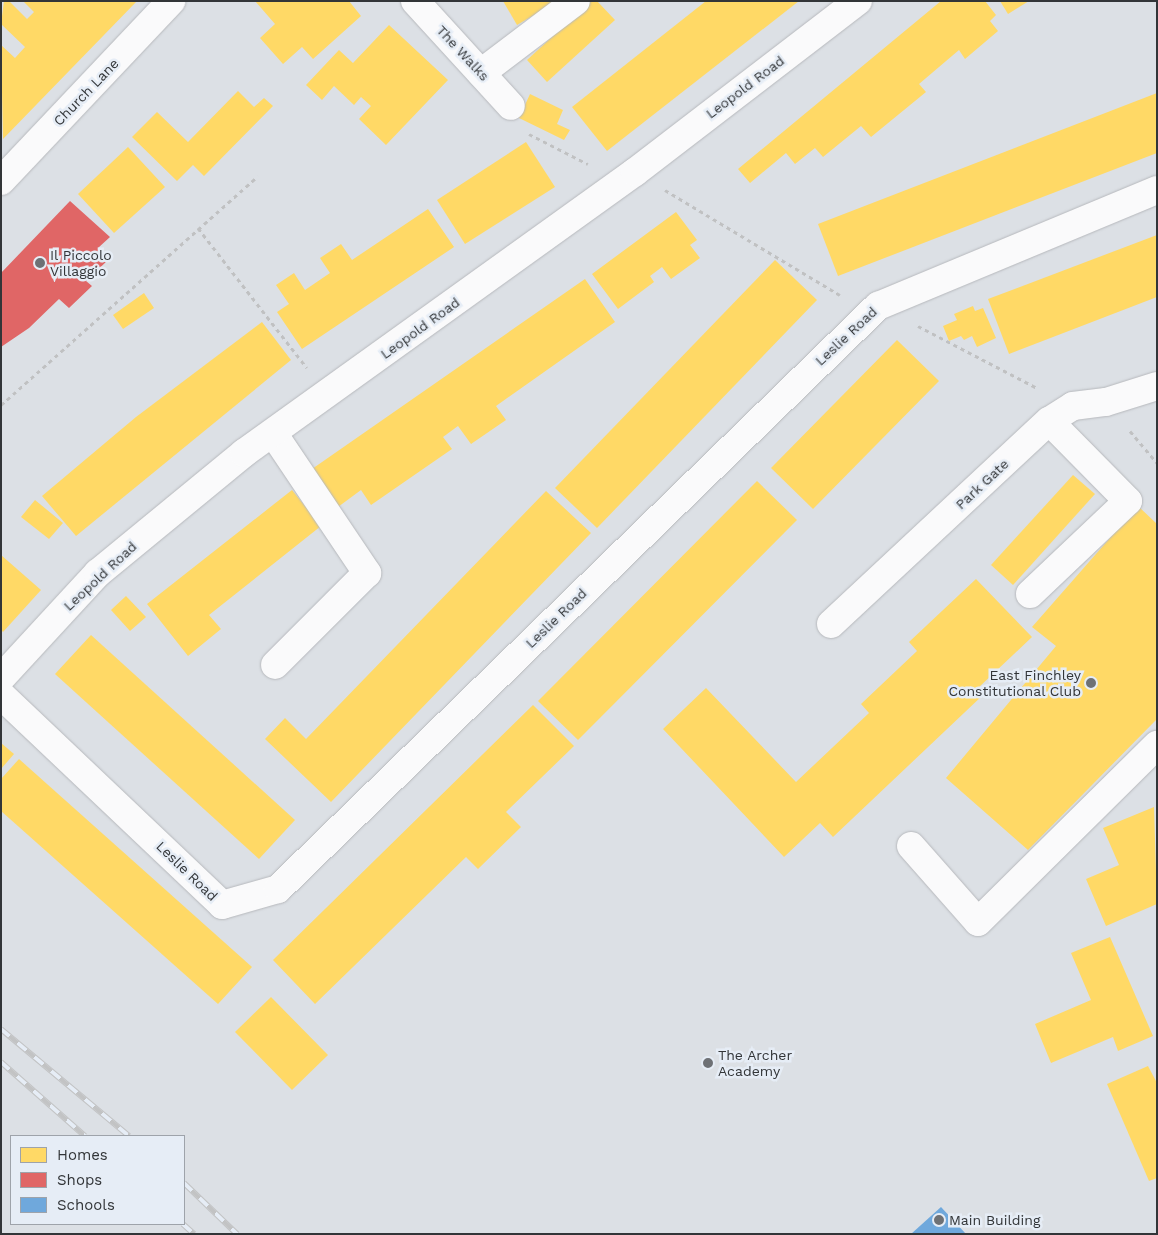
<!DOCTYPE html>
<html>
<head>
<meta charset="utf-8">
<style>
	body { margin:0 }
	#map { position:relative; width:1158px; height:1235px; overflow:hidden; background:#dce0e5; font-family:"Work Sans",sans-serif }
	div>[style] { position:absolute }
	.homes>* { inset:0; background:#ffd966 }
	.shops>* { inset:0; background:#e06666 }
	.schools>* { inset:0; background:#6fa8dc }
	.path>* { height:3px; margin-top:-1.5px; transform-origin:0; background:repeating-linear-gradient(90deg,#c0c1c2 0 4px,transparent 0 8px) }
	.roads { filter:drop-shadow(0 0 1px #b6b8bc) drop-shadow(0 0 1px #b6b8bc) }
	.minor>* { height:28px; margin:-14px; padding:0 14px; transform-origin:14px; border-radius:14px; background:#fafafb }
	.rail>* { height:5.5px; margin-top:-2.75px; transform-origin:0; background:repeating-linear-gradient(90deg,#e6edf6 0 11px,#c2c3c4 0 22px); box-sizing:border-box; border-block:1px solid #c2c3c4 }
	.dots>* { width:14px; height:14px; translate:-50% -50%; box-sizing:border-box; border:2px solid #e6edf6; border-radius:50% }
	span { translate:-50% -50%; white-space:nowrap; text-align:center; line-height:1.15; -webkit-text-stroke:5px #e6edf6; paint-order:stroke }
	.street-label { font-size:14px; color:#323538 }
	.poi-label { font-size:14px; color:#323538 }
	.left { translate:0 -50%; text-align:left }
	.right { translate:-100% -50%; text-align:right }
	.frame { position:absolute; inset:0; border:2px solid #323538; pointer-events:none }
	.legend { position:absolute; left:10px; top:1135px; width:175px; height:90px; box-sizing:border-box; background:#e6edf6; border:1px solid #9ea3aa; margin:0; padding:6px 9px; list-style:none; font-size:15px; color:#323538 }
	.legend li { display:flex; align-items:center; gap:10px; height:25px }
	.legend b { width:25px; border:1px solid #9ea3aa }
</style>
</head>
<body>
<div id="map">
	<div class="homes">
		<i style="clip-path:polygon(4px 1px,9px 1px,27px 19px,34px 12px,23px 1px,137px 1px,3px 139px,1px 45px,15px 58px,25px 47px,1px 24px)"></i>
		<i style="clip-path:polygon(255px 1px,349px 1px,361px 16px,313px 59px,302px 47px,283px 64px,260px 38px,275px 24px)"></i>
		<i style="clip-path:polygon(503px 1px,551px 1px,553px 4px,517px 25px)"></i>
		<i style="clip-path:polygon(591px 1px,597px 1px,615px 20px,547px 82px,527px 60px)"></i>
		<i style="clip-path:polygon(706px 1px,799px 1px,607px 151px,572px 107px)"></i>
		<i style="clip-path:polygon(941px 1px,985px 1px,996px 15px,990px 21px,998px 31px,965px 59px,959px 50px,919px 84px,926px 92px,871px 137px,861px 126px,823px 157px,815px 148px,795px 164px,786px 153px,750px 183px,738px 169px)"></i>
		<i style="clip-path:polygon(1000px 1px,1029px 1px,1008px 14px)"></i>
		<i style="clip-path:polygon(389px 25px,448px 80px,386px 145px,359px 119px,371px 106px,361px 97px,354px 105px,334px 86px,322px 100px,306px 85px,339px 50px,353px 63px)"></i>
		<i style="clip-path:polygon(238px 91px,254px 107px,264px 98px,273px 106px,204px 176px,193px 165px,177px 181px,132px 137px,157px 112px,188px 142px)"></i>
		<i style="clip-path:polygon(1157px 93px,1157px 153px,838px 276px,818px 224px)"></i>
		<i style="clip-path:polygon(530px 94px,563px 110px,557px 124px,570px 130px,564px 140px,519px 118px)"></i>
		<i style="clip-path:polygon(526px 142px,555px 187px,465px 244px,437px 200px)"></i>
		<i style="clip-path:polygon(128px 147px,165px 187px,114px 233px,78px 194px)"></i>
		<i style="clip-path:polygon(428px 209px,454px 247px,302px 349px,277px 312px,289px 304px,276px 285px,294px 273px,305px 290px,330px 273px,320px 258px,341px 244px,352px 260px)"></i>
		<i style="clip-path:polygon(676px 212px,697px 240px,690px 245px,700px 258px,671px 279px,662px 267px,650px 276px,654px 282px,618px 309px,592px 274px)"></i>
		<i style="clip-path:polygon(1157px 235px,1157px 297px,1009px 354px,988px 299px)"></i>
		<i style="clip-path:polygon(775px 260px,817px 300px,597px 528px,555px 488px)"></i>
		<i style="clip-path:polygon(585px 279px,615px 322px,496px 406px,506px 420px,471px 444px,458px 426px,443px 437px,452px 449px,371px 505px,361px 490px,338px 507px,312px 469px)"></i>
		<i style="clip-path:polygon(144px 293px,154px 308px,123px 329px,113px 315px)"></i>
		<i style="clip-path:polygon(973px 306px,975px 311px,983px 308px,996px 338px,977px 347px,972px 336px,964px 340px,961px 336px,949px 341px,943px 326px,957px 320px,954px 314px)"></i>
		<i style="clip-path:polygon(262px 322px,291px 360px,76px 536px,42px 496px,136px 417px)"></i>
		<i style="clip-path:polygon(897px 340px,939px 381px,813px 509px,771px 468px)"></i>
		<i style="clip-path:polygon(1073px 475px,1095px 494px,1013px 585px,991px 565px)"></i>
		<i style="clip-path:polygon(757px 481px,797px 520px,578px 740px,538px 701px)"></i>
		<i style="clip-path:polygon(292px 490px,321px 526px,209px 615px,221px 629px,188px 656px,147px 604px)"></i>
		<i style="clip-path:polygon(546px 491px,591px 533px,331px 802px,265px 739px,285px 718px,306px 739px)"></i>
		<i style="clip-path:polygon(35px 500px,63px 523px,49px 539px,21px 517px)"></i>
		<i style="clip-path:polygon(1138px 506px,1157px 524px,1157px 719px,1028px 850px,946px 778px,1056px 646px,1032px 627px)"></i>
		<i style="clip-path:polygon(1px 555px,41px 590px,3px 632px,1px 630px)"></i>
		<i style="clip-path:polygon(976px 579px,1032px 637px,977px 689px,983px 695px,833px 837px,820px 823px,784px 857px,663px 729px,706px 688px,796px 782px,869px 713px,861px 704px,917px 651px,909px 642px)"></i>
		<i style="clip-path:polygon(126px 596px,146px 617px,130px 631px,111px 610px)"></i>
		<i style="clip-path:polygon(91px 635px,295px 820px,259px 859px,55px 674px)"></i>
		<i style="clip-path:polygon(533px 705px,574px 746px,506px 812px,521px 827px,478px 869px,466px 857px,315px 1004px,273px 960px)"></i>
		<i style="clip-path:polygon(1px 743px,14px 754px,1px 769px)"></i>
		<i style="clip-path:polygon(19px 759px,252px 967px,218px 1004px,1px 811px,1px 779px)"></i>
		<i style="clip-path:polygon(1154px 807px,1157px 904px,1106px 926px,1086px 879px,1119px 865px,1103px 828px)"></i>
		<i style="clip-path:polygon(1110px 937px,1153px 1036px,1118px 1051px,1113px 1037px,1051px 1063px,1035px 1024px,1091px 1000px,1071px 953px)"></i>
		<i style="clip-path:polygon(271px 997px,328px 1055px,292px 1090px,235px 1032px)"></i>
		<i style="clip-path:polygon(1148px 1066px,1157px 1083px,1157px 1178px,1149px 1181px,1107px 1084px)"></i>
	</div>
	<div class="shops">
		<i style="clip-path:polygon(70px 201px,110px 237px,98px 248px,108px 260px,86px 281px,92px 286px,69px 308px,59px 299px,29px 328px,1px 347px,1px 273px)"></i>
	</div>
	<div class="schools">
		<i style="clip-path:polygon(941px 1207px,966px 1234px,911px 1234px)"></i>
	</div>
	<div class="path">
		<i style="left:529px;top:134px;width:66px;rotate:27deg"></i>
		<i style="left:665px;top:190px;width:204px;rotate:31deg"></i>
		<i style="left:198px;top:228px;width:177px;rotate:52.1deg"></i>
		<i style="left:918px;top:326px;width:134px;rotate:27.5deg"></i>
		<i style="left:1px;top:405px;width:344px;rotate:-41.7deg"></i>
		<i style="left:1130px;top:431px;width:42px;rotate:49.8deg"></i>
	</div>
	<div class="roads">
		<div class="minor">
			<i style="left:415px;top:1px;width:142px;rotate:47.6deg"></i>
			<i style="left:481px;top:73px;width:119px;rotate:-37.2deg"></i>
			<i style="left:1px;top:181px;width:248px;rotate:-46.6deg"></i>
			<i style="left:273px;top:433px;width:169px;rotate:56.1deg"></i>
			<i style="left:367px;top:573px;width:130px;rotate:135deg"></i>
			<i style="left:1030px;top:594px;width:135px;rotate:-43.5deg"></i>
			<i style="left:1128px;top:501px;width:112px;rotate:-134.6deg"></i>
			<i style="left:831px;top:624px;width:298px;rotate:-43deg"></i>
			<i style="left:1049px;top:421px;width:28px;rotate:-32deg"></i>
			<i style="left:1073px;top:406px;width:33px;rotate:-7deg"></i>
			<i style="left:1106px;top:402px;width:53px;rotate:-17.4deg"></i>
			<i style="left:1px;top:678px;width:143px;rotate:-47.3deg"></i>
			<i style="left:98px;top:573px;width:189px;rotate:-39.4deg"></i>
			<i style="left:244px;top:453px;width:481px;rotate:-35.7deg"></i>
			<i style="left:635px;top:172px;width:281px;rotate:-37.5deg"></i>
			<i style="left:1px;top:695px;width:305px;rotate:43.5deg"></i>
			<i style="left:222px;top:905px;width:58px;rotate:-15.9deg"></i>
			<i style="left:278px;top:889px;width:837px;rotate:-44.18deg"></i>
			<i style="left:878px;top:306px;width:302px;rotate:-22.6deg"></i>
			<i style="left:911px;top:846px;width:101px;rotate:48.6deg"></i>
			<i style="left:978px;top:922px;width:252px;rotate:-44.7deg"></i>
		</div>
	</div>
	<div class="rail">
		<i style="left:1px;top:1029px;width:167px;rotate:39.9deg"></i>
		<i style="left:1px;top:1062px;width:112px;rotate:41.4deg"></i>
		<i style="left:184px;top:1183px;width:74px;rotate:43.9deg"></i>
		<i style="left:183px;top:1224px;width:15px;rotate:42deg"></i>
	</div>
	<div class="dots">
		<i style="left:40px;top:263px;background:#6e7175"></i>
		<i style="left:1091px;top:683px;background:#6e7175"></i>
		<i style="left:708px;top:1063px;background:#6e7175"></i>
		<i style="left:939px;top:1220px;background:#6e7175"></i>
	</div>
	<div class="street-label">
		<span style="left:463px;top:53px;rotate:47deg">The Walks</span>
		<span style="left:745px;top:87px;rotate:-37deg">Leopold Road</span>
		<span style="left:86px;top:92px;rotate:-46deg">Church Lane</span>
		<span style="left:420px;top:328px;rotate:-36deg">Leopold Road</span>
		<span style="left:846px;top:336px;rotate:-43deg">Leslie Road</span>
		<span style="left:982px;top:484px;rotate:-43deg">Park Gate</span>
		<span style="left:100px;top:576px;rotate:-43deg">Leopold Road</span>
		<span style="left:556px;top:618px;rotate:-44deg">Leslie Road</span>
		<span style="left:187px;top:871px;rotate:44deg">Leslie Road</span>
	</div>
	<div class="poi-label">
		<span class="left" style="left:50px;top:263px">Il Piccolo<br>Villaggio</span>
		<span class="right" style="left:1081px;top:683px">East Finchley<br>Constitutional Club</span>
		<span class="left" style="left:718px;top:1063px">The Archer<br>Academy</span>
		<span class="left" style="left:949px;top:1220px">Main Building</span>
	</div>
	<div class="frame"></div>
	<ul class="legend">
	<li><b style="height:14px;background:#ffd966"></b>Homes</li>
	<li><b style="height:14px;background:#e06666"></b>Shops</li>
	<li><b style="height:14px;background:#6fa8dc"></b>Schools</li>
	</ul>
</div>
</body>
</html>
